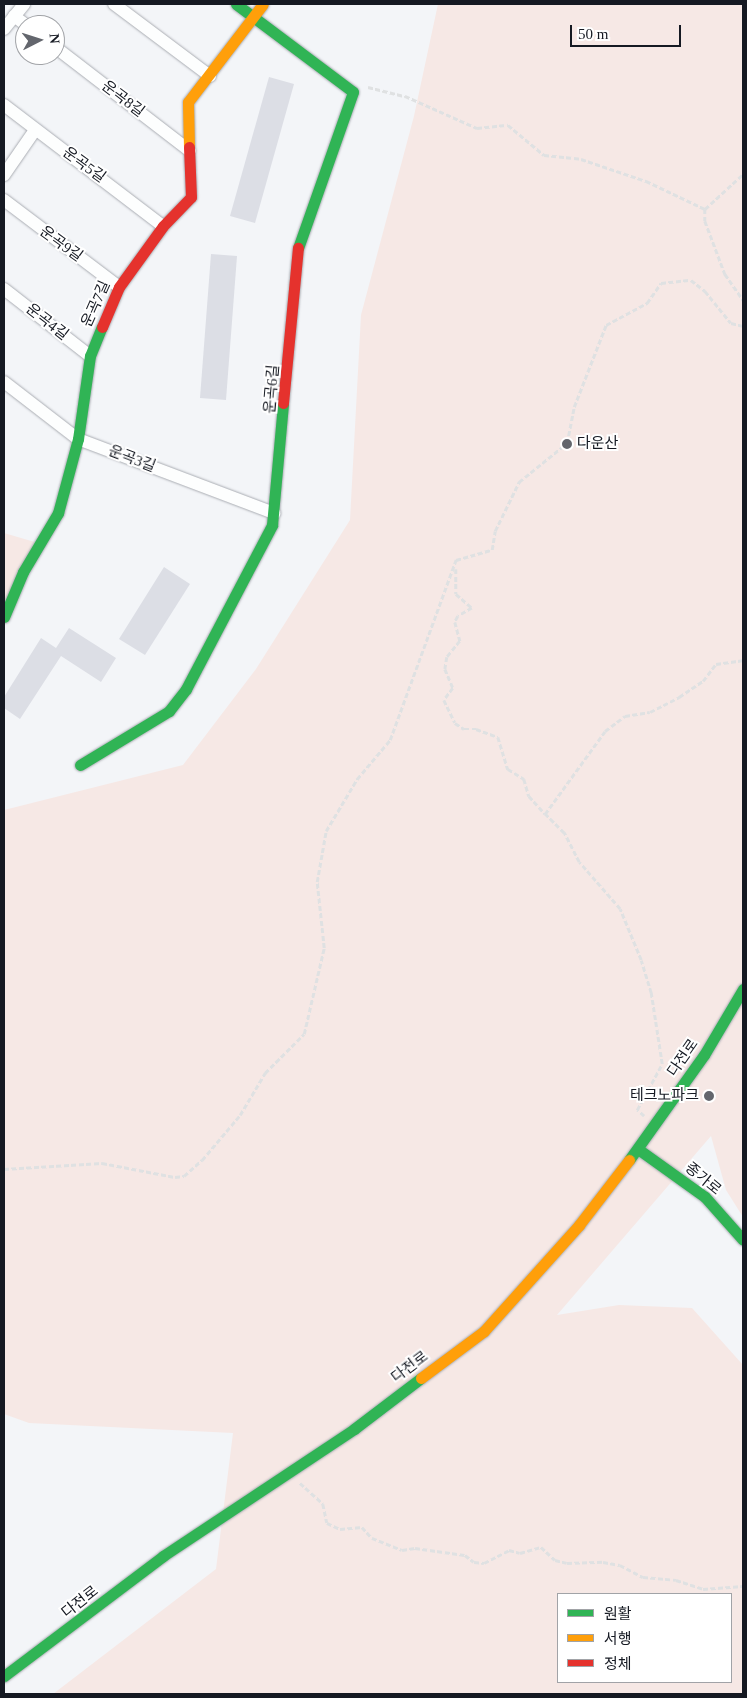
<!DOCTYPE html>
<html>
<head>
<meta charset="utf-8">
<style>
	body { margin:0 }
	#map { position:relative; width:747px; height:1698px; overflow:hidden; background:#f3f5f8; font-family:"Times New Roman","Noto Sans KR",serif }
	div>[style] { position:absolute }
	.green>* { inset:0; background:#f6e8e5 }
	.building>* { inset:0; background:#dcdee5 }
	.path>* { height:2.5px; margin-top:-1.25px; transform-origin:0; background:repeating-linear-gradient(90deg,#dfe1e2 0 5px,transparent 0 7.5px) }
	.roads { filter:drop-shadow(0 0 1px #aaadb3) drop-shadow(0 0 1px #aaadb3) }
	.street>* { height:12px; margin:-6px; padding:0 6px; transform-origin:6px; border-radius:6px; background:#fdfefe }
	.fast>* { height:11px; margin:-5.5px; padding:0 5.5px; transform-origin:5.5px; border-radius:5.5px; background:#30b455 }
	.slow>* { height:11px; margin:-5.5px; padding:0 5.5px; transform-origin:5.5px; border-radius:5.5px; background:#ff9f0a }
	.jam>* { height:11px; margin:-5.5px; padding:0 5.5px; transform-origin:5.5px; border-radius:5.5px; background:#e5322d }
	.dots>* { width:14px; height:14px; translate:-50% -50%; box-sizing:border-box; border:2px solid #fff; border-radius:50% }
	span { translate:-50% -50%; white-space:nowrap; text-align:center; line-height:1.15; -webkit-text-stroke:4px #fff; paint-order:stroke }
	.street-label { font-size:15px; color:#151922 }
	.poi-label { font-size:15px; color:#151922 }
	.left { translate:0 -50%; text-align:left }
	.right { translate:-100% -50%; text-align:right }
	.frame { position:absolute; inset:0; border:5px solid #151922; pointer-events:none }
	.legend { position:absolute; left:557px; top:1593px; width:175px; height:90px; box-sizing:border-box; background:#fff; border:1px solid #a1a3a7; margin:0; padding:6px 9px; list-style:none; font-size:15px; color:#151922 }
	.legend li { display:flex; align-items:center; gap:10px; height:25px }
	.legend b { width:25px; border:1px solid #a1a3a7 }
	.north { position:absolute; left:15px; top:15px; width:50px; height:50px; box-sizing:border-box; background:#fff; border:1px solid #a1a3a7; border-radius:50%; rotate:85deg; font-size:14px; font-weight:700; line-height:20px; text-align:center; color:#151922 }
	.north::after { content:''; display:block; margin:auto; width:18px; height:22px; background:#63666d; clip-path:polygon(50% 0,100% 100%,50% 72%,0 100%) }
	.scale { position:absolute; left:570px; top:25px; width:111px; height:22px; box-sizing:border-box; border:2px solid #151922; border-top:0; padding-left:6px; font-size:15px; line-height:18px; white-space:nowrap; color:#151922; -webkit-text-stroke:4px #fff; paint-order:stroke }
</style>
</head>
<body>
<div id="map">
	<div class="green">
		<i style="clip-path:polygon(evenodd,438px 4px,743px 4px,743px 1217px,726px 1190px,711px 1136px,557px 1315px,619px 1305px,692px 1308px,743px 1365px,743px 1694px,53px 1694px,216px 1569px,233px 1433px,29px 1423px,4px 1414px,4px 810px,183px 765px,256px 669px,350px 520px,361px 315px,414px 116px,438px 4px,558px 1594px,731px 1594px,731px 1682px,558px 1682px,558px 1594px)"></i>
		<i style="clip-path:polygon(4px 533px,38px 543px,4px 610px)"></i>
	</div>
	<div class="building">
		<i style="clip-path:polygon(269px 77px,294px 84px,255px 223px,230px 216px)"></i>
		<i style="clip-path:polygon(211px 254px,237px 256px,226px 400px,200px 398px)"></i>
		<i style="clip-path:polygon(164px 567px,190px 584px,145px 655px,119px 639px)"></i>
		<i style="clip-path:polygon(69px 628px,116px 658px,101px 682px,61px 656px,20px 719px,4px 708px,4px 697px,41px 638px,56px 648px)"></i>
	</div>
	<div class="path">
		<i style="left:368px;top:87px;width:38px;rotate:14deg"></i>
		<i style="left:405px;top:96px;width:79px;rotate:24deg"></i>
		<i style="left:477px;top:128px;width:31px;rotate:-6deg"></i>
		<i style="left:508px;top:125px;width:47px;rotate:39.8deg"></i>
		<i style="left:544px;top:155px;width:37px;rotate:6deg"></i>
		<i style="left:581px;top:159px;width:69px;rotate:18.7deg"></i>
		<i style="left:646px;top:181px;width:65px;rotate:25.4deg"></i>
		<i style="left:705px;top:209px;width:12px;rotate:90deg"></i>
		<i style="left:705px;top:221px;width:57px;rotate:69.3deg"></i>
		<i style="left:725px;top:274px;width:32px;rotate:55deg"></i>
		<i style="left:705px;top:209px;width:52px;rotate:-42.6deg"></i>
		<i style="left:456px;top:569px;width:25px;rotate:90deg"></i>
		<i style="left:456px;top:594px;width:21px;rotate:41deg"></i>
		<i style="left:472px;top:608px;width:16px;rotate:150deg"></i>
		<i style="left:458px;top:616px;width:7px;rotate:117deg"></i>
		<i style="left:455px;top:622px;width:20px;rotate:75deg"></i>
		<i style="left:460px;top:641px;width:21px;rotate:129deg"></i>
		<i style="left:447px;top:657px;width:12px;rotate:99deg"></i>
		<i style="left:445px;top:669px;width:21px;rotate:67deg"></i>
		<i style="left:453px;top:688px;width:15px;rotate:127deg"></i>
		<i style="left:444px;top:700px;width:25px;rotate:64deg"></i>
		<i style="left:455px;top:723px;width:11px;rotate:34deg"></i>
		<i style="left:464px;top:729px;width:12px"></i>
		<i style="left:476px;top:729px;width:23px;rotate:20deg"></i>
		<i style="left:498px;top:737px;width:34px;rotate:73deg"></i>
		<i style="left:508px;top:769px;width:19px;rotate:32deg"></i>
		<i style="left:524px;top:779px;width:18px;rotate:74deg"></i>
		<i style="left:529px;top:796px;width:24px;rotate:48deg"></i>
		<i style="left:644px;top:1116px;width:9px;rotate:-139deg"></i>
		<i style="left:637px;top:1110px;width:52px;rotate:-61.5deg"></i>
		<i style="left:662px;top:1064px;width:72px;rotate:-98.8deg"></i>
		<i style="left:651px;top:993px;width:34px;rotate:-107deg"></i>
		<i style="left:641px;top:960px;width:55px;rotate:-112.4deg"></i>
		<i style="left:620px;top:909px;width:62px;rotate:-131.1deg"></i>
		<i style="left:579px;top:862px;width:33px;rotate:-117deg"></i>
		<i style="left:564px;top:833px;width:27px;rotate:-135deg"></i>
		<i style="left:545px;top:814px;width:102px;rotate:-54.1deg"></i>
		<i style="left:605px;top:731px;width:25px;rotate:-37deg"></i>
		<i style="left:625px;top:716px;width:25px;rotate:-9deg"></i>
		<i style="left:650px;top:712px;width:33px;rotate:-27deg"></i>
		<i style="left:679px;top:697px;width:29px;rotate:-34deg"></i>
		<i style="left:703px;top:681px;width:21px;rotate:-53deg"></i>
		<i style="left:716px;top:664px;width:27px;rotate:-8deg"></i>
		<i style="left:4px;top:1169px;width:98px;rotate:-3.5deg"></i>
		<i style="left:102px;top:1163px;width:74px;rotate:10.9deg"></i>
		<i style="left:175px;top:1177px;width:9px;rotate:-6deg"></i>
		<i style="left:184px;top:1176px;width:24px;rotate:-42deg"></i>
		<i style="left:202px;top:1160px;width:59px;rotate:-49.8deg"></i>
		<i style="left:240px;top:1115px;width:49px;rotate:-59.2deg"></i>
		<i style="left:265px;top:1073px;width:55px;rotate:-45deg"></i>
		<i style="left:304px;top:1034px;width:88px;rotate:-76.9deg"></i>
		<i style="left:324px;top:948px;width:66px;rotate:-96.1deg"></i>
		<i style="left:317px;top:882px;width:52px;rotate:-80deg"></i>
		<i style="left:326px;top:831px;width:61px;rotate:-59.2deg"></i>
		<i style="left:357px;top:779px;width:51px;rotate:-49.8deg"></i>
		<i style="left:390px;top:740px;width:192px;rotate:-69.9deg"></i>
		<i style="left:456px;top:560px;width:37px;rotate:-16deg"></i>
		<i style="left:492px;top:550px;width:19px;rotate:-81deg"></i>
		<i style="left:495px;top:531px;width:55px;rotate:-63.9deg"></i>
		<i style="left:519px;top:482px;width:62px;rotate:-39.1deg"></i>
		<i style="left:567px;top:443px;width:37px;rotate:-79deg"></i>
		<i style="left:574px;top:407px;width:88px;rotate:-68.7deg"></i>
		<i style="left:606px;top:325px;width:47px;rotate:-28.2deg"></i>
		<i style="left:647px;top:303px;width:24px;rotate:-55deg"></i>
		<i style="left:661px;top:283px;width:30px;rotate:-6deg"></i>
		<i style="left:691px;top:280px;width:18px;rotate:38deg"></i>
		<i style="left:705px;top:291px;width:41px;rotate:50.9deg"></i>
		<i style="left:731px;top:323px;width:12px;rotate:14deg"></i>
		<i style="left:300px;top:1483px;width:31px;rotate:42deg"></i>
		<i style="left:323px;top:1504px;width:19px;rotate:78deg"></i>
		<i style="left:327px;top:1523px;width:14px;rotate:25deg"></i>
		<i style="left:340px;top:1529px;width:22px;rotate:-5deg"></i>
		<i style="left:362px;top:1527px;width:15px;rotate:48deg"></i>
		<i style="left:372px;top:1538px;width:32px;rotate:22deg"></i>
		<i style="left:402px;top:1550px;width:13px;rotate:-9deg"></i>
		<i style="left:415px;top:1548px;width:50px;rotate:8deg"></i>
		<i style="left:465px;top:1555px;width:11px;rotate:38deg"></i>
		<i style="left:474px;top:1562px;width:10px;rotate:6deg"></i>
		<i style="left:484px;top:1563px;width:28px;rotate:-27deg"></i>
		<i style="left:509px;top:1550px;width:11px;rotate:15deg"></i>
		<i style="left:520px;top:1553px;width:22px;rotate:-16deg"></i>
		<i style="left:541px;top:1547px;width:19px;rotate:43deg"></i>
		<i style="left:555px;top:1560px;width:12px;rotate:14deg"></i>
		<i style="left:567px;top:1563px;width:36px;rotate:-2deg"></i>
		<i style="left:603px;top:1562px;width:17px;rotate:10deg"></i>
		<i style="left:620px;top:1565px;width:26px;rotate:28deg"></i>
		<i style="left:643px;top:1577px;width:33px;rotate:5deg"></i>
		<i style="left:676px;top:1580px;width:28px;rotate:18deg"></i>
		<i style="left:703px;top:1589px;width:40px;rotate:-4.3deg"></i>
	</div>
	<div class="roads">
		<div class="street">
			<i style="left:114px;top:4px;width:120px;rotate:36.9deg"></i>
			<i style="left:14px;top:16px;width:15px;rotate:37deg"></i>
			<i style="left:4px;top:29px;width:32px;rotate:-51deg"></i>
			<i style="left:55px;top:47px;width:170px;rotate:37.6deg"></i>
			<i style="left:4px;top:105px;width:200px;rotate:37.3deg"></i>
			<i style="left:4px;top:175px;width:55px;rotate:-55.4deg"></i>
			<i style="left:4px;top:200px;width:144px;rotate:37.1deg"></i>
			<i style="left:4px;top:289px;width:109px;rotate:37.9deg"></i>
			<i style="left:4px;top:382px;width:93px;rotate:37.6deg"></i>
			<i style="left:78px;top:439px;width:210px;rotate:20.7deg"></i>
		</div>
		<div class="fast">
			<i style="left:236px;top:4px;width:146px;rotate:36.9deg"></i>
			<i style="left:353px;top:92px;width:165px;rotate:109.4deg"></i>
			<i style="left:4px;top:617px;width:49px;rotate:-67.1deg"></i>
			<i style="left:23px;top:572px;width:69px;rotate:-59.3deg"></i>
			<i style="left:58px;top:513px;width:77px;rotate:-74.9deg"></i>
			<i style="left:78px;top:439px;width:84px;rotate:-81.8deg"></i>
			<i style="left:90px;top:356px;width:31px;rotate:-68deg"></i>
			<i style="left:80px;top:765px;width:104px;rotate:-31.2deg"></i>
			<i style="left:169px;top:711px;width:28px;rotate:-52deg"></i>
			<i style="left:186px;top:689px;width:185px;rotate:-62.3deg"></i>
			<i style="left:272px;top:525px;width:122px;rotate:-84.8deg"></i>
			<i style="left:638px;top:1149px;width:82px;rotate:35.6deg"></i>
			<i style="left:705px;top:1197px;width:57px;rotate:48.5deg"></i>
			<i style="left:629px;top:1160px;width:129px;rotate:-54.5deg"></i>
			<i style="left:704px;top:1055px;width:77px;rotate:-59.4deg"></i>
			<i style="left:4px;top:1676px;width:199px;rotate:-37deg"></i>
			<i style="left:163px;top:1556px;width:229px;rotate:-33.6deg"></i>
			<i style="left:354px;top:1429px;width:84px;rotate:-37.3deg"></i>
		</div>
		<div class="slow">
			<i style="left:189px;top:147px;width:45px;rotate:-91.3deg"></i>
			<i style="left:188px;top:102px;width:123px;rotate:-52.6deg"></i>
			<i style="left:421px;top:1378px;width:79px;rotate:-36.7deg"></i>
			<i style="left:484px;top:1331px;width:142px;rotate:-48.1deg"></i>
			<i style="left:579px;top:1225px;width:82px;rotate:-52.4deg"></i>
		</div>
		<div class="jam">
			<i style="left:102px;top:327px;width:43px;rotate:-67deg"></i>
			<i style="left:119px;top:287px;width:75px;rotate:-54.2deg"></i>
			<i style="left:163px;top:226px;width:40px;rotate:-46deg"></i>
			<i style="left:191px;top:197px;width:50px;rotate:-92.3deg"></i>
			<i style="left:283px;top:403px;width:156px;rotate:-84.5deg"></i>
		</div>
	</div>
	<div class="dots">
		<i style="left:567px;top:444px;background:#63666d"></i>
		<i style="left:709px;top:1096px;background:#63666d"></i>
	</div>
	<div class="street-label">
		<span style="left:123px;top:99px;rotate:37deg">운곡8길</span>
		<span style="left:84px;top:165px;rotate:36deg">운곡5길</span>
		<span style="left:61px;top:244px;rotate:36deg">운곡9길</span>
		<span style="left:96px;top:304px;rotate:-66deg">운곡7길</span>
		<span style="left:47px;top:322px;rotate:38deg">운곡4길</span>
		<span style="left:272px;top:389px;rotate:-85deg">운곡6길</span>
		<span style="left:132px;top:459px;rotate:21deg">운곡3길</span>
		<span style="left:683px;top:1058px;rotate:-55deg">다전로</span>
		<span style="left:703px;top:1179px;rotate:39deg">종가로</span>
		<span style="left:410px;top:1367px;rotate:-37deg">다전로</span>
		<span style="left:80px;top:1602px;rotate:-38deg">다전로</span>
	</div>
	<div class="poi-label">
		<span class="left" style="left:577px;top:444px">다운산</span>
		<span class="right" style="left:699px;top:1096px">테크노파크</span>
	</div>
	<div class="frame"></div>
	<ul class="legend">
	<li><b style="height:6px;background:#30b455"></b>원활</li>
	<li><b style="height:6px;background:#ff9f0a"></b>서행</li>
	<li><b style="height:6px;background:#e5322d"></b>정체</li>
	</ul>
	<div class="north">N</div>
	<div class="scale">50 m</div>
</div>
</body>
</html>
